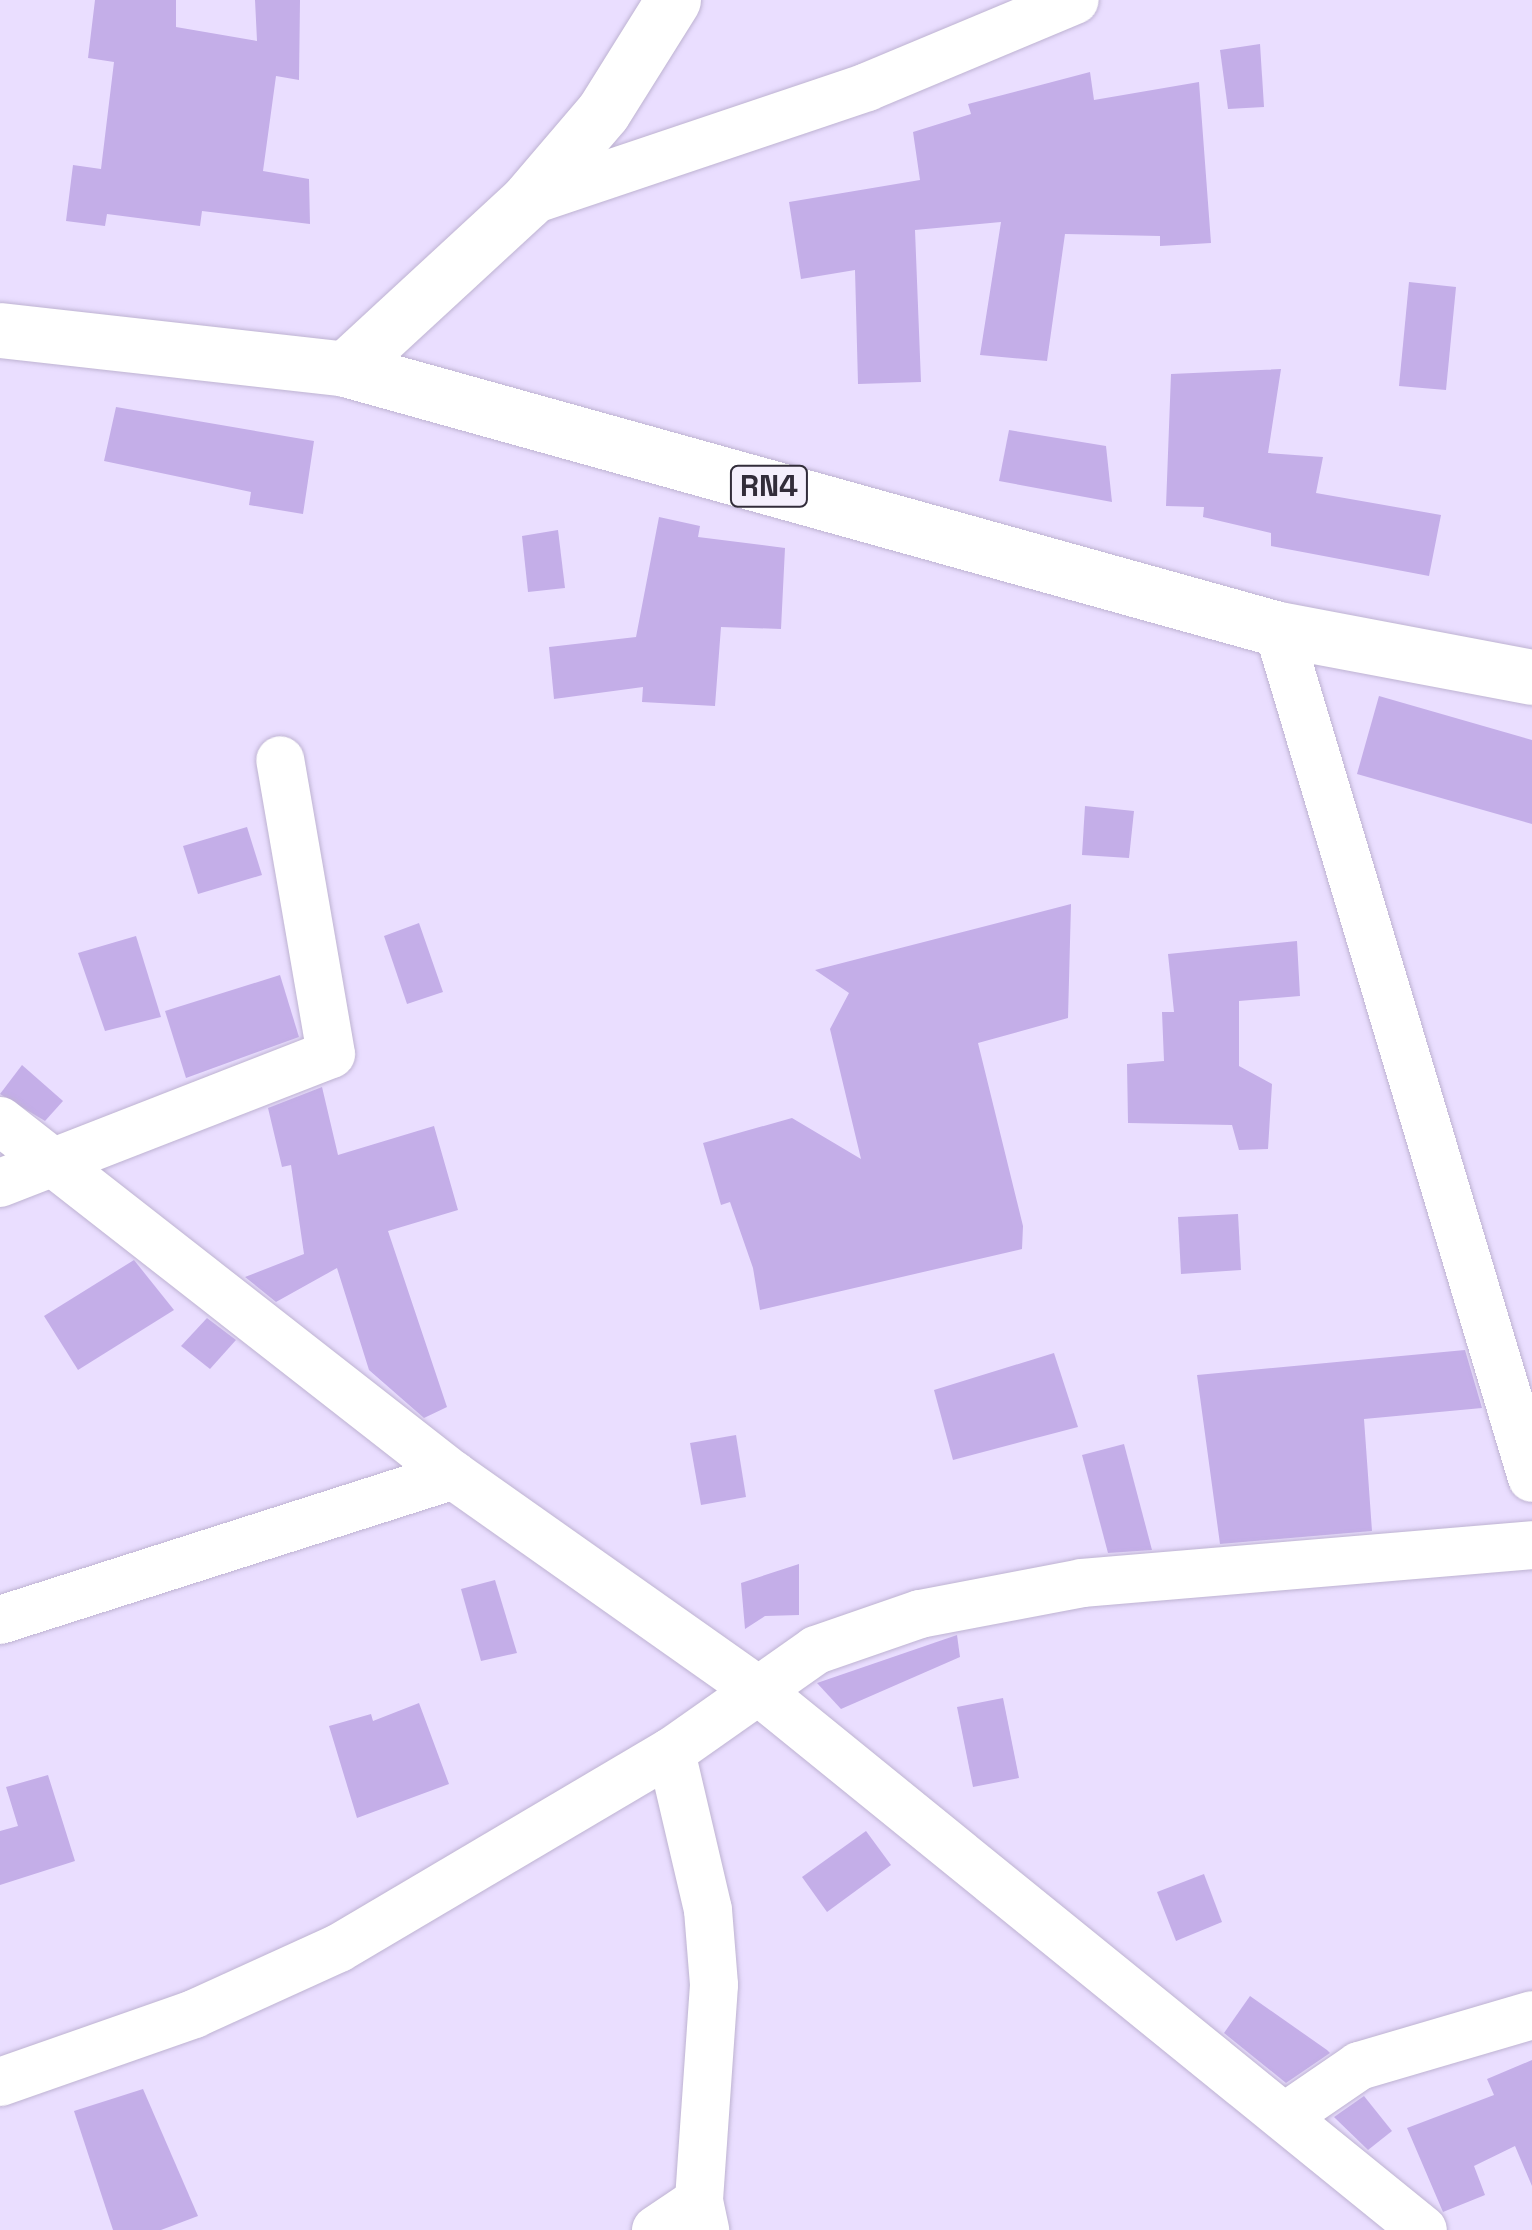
<!DOCTYPE html>
<html>
<head>
<meta charset="utf-8">
<style>
	body { margin:0 }
	#map { position:relative; width:1532px; height:2230px; overflow:hidden; background:#eadeff; font-family:"Space Grotesk",sans-serif }
	div>[style] { position:absolute }
	.building>* { inset:0; background:#c4aee8 }
	.roads { filter:drop-shadow(0 0 2px #beb3d2) drop-shadow(0 0 2px #beb3d2) }
	.minor>* { height:48px; margin:-24px; padding:0 24px; transform-origin:24px; border-radius:24px; background:#fff }
	.tertiary>* { height:55px; margin:-27.5px; padding:0 27.5px; transform-origin:27.5px; border-radius:27.5px; background:#fff }
	.trunk>* { height:55px; margin:-27.5px; padding:0 27.5px; transform-origin:27.5px; border-radius:27.5px; background:#fff }
	span { translate:-50% -50%; white-space:nowrap; text-align:center; line-height:1.15; -webkit-text-stroke:9px #f4effc; paint-order:stroke }
	.shield-label span { padding:2px 8px; background:#f4effc; border:2px solid; border-radius:8px; -webkit-text-stroke-width:0 }
	.shield-label { font-size:30px; color:#322d3a; font-weight:700 }
</style>
</head>
<body>
<div id="map">
	<div class="building">
		<i style="clip-path:polygon(95px 0,176px 0,176px 27px,257px 41px,255px 0,300px 0,299px 80px,276px 76px,263px 171px,309px 179px,310px 224px,202px 211px,200px 226px,107px 214px,105px 226px,66px 221px,73px 165px,101px 169px,114px 62px,88px 58px)"></i>
		<i style="clip-path:polygon(1260px 44px,1264px 107px,1228px 109px,1220px 50px)"></i>
		<i style="clip-path:polygon(1090px 72px,1094px 100px,1199px 82px,1211px 243px,1160px 246px,1160px 236px,1065px 234px,1047px 361px,980px 355px,1001px 222px,915px 230px,921px 382px,858px 384px,855px 270px,801px 279px,789px 202px,920px 180px,913px 132px,971px 114px,968px 104px)"></i>
		<i style="clip-path:polygon(1409px 282px,1456px 287px,1446px 390px,1399px 386px)"></i>
		<i style="clip-path:polygon(1281px 369px,1268px 453px,1323px 457px,1316px 493px,1441px 515px,1429px 576px,1271px 546px,1271px 533px,1203px 517px,1204px 507px,1166px 506px,1171px 374px)"></i>
		<i style="clip-path:polygon(116px 407px,314px 441px,303px 514px,249px 505px,251px 492px,104px 461px)"></i>
		<i style="clip-path:polygon(1009px 430px,1106px 446px,1112px 502px,999px 481px)"></i>
		<i style="clip-path:polygon(659px 517px,700px 526px,698px 537px,785px 548px,781px 629px,721px 627px,715px 706px,642px 702px,643px 687px,554px 699px,549px 647px,636px 637px)"></i>
		<i style="clip-path:polygon(558px 530px,565px 588px,528px 592px,522px 536px)"></i>
		<i style="clip-path:polygon(1379px 696px,1532px 740px,1532px 824px,1357px 774px)"></i>
		<i style="clip-path:polygon(1085px 806px,1134px 811px,1129px 858px,1082px 855px)"></i>
		<i style="clip-path:polygon(247px 827px,262px 875px,198px 894px,183px 846px)"></i>
		<i style="clip-path:polygon(1071px 904px,1068px 1018px,978px 1043px,1023px 1226px,1022px 1249px,760px 1310px,753px 1268px,730px 1202px,721px 1205px,703px 1143px,792px 1118px,861px 1159px,830px 1029px,849px 993px,815px 970px)"></i>
		<i style="clip-path:polygon(419px 923px,443px 992px,407px 1004px,384px 936px)"></i>
		<i style="clip-path:polygon(136px 936px,161px 1017px,105px 1031px,78px 953px)"></i>
		<i style="clip-path:polygon(1297px 941px,1300px 996px,1239px 1001px,1239px 1066px,1272px 1084px,1268px 1149px,1239px 1150px,1232px 1125px,1128px 1123px,1127px 1064px,1164px 1061px,1162px 1012px,1174px 1012px,1168px 954px)"></i>
		<i style="clip-path:polygon(280px 975px,299px 1037px,186px 1078px,165px 1011px)"></i>
		<i style="clip-path:polygon(22px 1065px,63px 1101px,45px 1121px,0 1094px)"></i>
		<i style="clip-path:polygon(322px 1087px,338px 1155px,434px 1126px,458px 1210px,388px 1231px,447px 1407px,424px 1418px,369px 1370px,337px 1268px,276px 1302px,245px 1277px,304px 1254px,291px 1165px,282px 1167px,268px 1108px)"></i>
		<i style="clip-path:polygon(1238px 1214px,1241px 1270px,1181px 1274px,1178px 1217px)"></i>
		<i style="clip-path:polygon(134px 1260px,174px 1310px,78px 1370px,44px 1316px)"></i>
		<i style="clip-path:polygon(207px 1318px,236px 1340px,210px 1369px,181px 1346px)"></i>
		<i style="clip-path:polygon(1465px 1350px,1482px 1408px,1364px 1419px,1372px 1531px,1220px 1544px,1197px 1375px)"></i>
		<i style="clip-path:polygon(1054px 1353px,1078px 1427px,953px 1460px,934px 1390px)"></i>
		<i style="clip-path:polygon(736px 1435px,746px 1497px,701px 1505px,690px 1443px)"></i>
		<i style="clip-path:polygon(1124px 1444px,1152px 1550px,1108px 1553px,1082px 1455px)"></i>
		<i style="clip-path:polygon(799px 1564px,799px 1615px,765px 1616px,745px 1629px,741px 1583px)"></i>
		<i style="clip-path:polygon(495px 1580px,517px 1653px,481px 1661px,461px 1589px)"></i>
		<i style="clip-path:polygon(957px 1635px,960px 1657px,841px 1709px,817px 1683px)"></i>
		<i style="clip-path:polygon(1003px 1698px,1019px 1778px,973px 1787px,957px 1707px)"></i>
		<i style="clip-path:polygon(419px 1703px,449px 1784px,357px 1818px,329px 1726px,371px 1714px,373px 1721px)"></i>
		<i style="clip-path:polygon(48px 1775px,75px 1861px,0 1885px,0 1831px,18px 1826px,6px 1787px)"></i>
		<i style="clip-path:polygon(866px 1831px,891px 1865px,827px 1912px,802px 1877px)"></i>
		<i style="clip-path:polygon(1204px 1874px,1222px 1922px,1176px 1941px,1157px 1892px)"></i>
		<i style="clip-path:polygon(1250px 1996px,1327px 2050px,1330px 2053px,1286px 2083px,1224px 2033px)"></i>
		<i style="clip-path:polygon(1532px 2060px,1532px 2186px,1515px 2146px,1474px 2166px,1485px 2195px,1443px 2212px,1407px 2128px,1494px 2095px,1487px 2079px)"></i>
		<i style="clip-path:polygon(143px 2089px,198px 2216px,161px 2230px,113px 2230px,74px 2111px)"></i>
		<i style="clip-path:polygon(1364px 2096px,1392px 2131px,1368px 2150px,1334px 2117px)"></i>
	</div>
	<div class="roads">
		<div class="minor">
			<i style="left:526px;top:202px;width:360px;rotate:-18.6deg"></i>
			<i style="left:867px;top:87px;width:225px;rotate:-22.7deg"></i>
			<i style="left:1278px;top:629px;width:886px;rotate:73.34deg"></i>
			<i style="left:0;top:1121px;width:575px;rotate:38.01deg"></i>
			<i style="left:453px;top:1475px;width:370px;rotate:35.2deg"></i>
			<i style="left:755px;top:1688px;width:860px;rotate:39.06deg"></i>
			<i style="left:0;top:1183px;width:355px;rotate:-21.3deg"></i>
			<i style="left:331px;top:1054px;width:298px;rotate:-99.8deg"></i>
			<i style="left:0;top:1620px;width:476px;rotate:-17.7deg"></i>
			<i style="left:671px;top:1752px;width:162px;rotate:76.8deg"></i>
			<i style="left:708px;top:1910px;width:75px;rotate:85.4deg"></i>
			<i style="left:714px;top:1985px;width:217px;rotate:94deg"></i>
			<i style="left:699px;top:2201px;width:30px;rotate:78deg"></i>
			<i style="left:0;top:2082px;width:206px;rotate:-19.3deg"></i>
			<i style="left:194px;top:2014px;width:159px;rotate:-24.5deg"></i>
			<i style="left:339px;top:1948px;width:386px;rotate:-30.6deg"></i>
			<i style="left:671px;top:1752px;width:177px;rotate:-35.1deg"></i>
			<i style="left:816px;top:1650px;width:110px;rotate:-19.1deg"></i>
			<i style="left:920px;top:1614px;width:165px;rotate:-10.8deg"></i>
			<i style="left:1082px;top:1583px;width:452px;rotate:-4.8deg"></i>
			<i style="left:1289px;top:2114px;width:85px;rotate:-34.4deg"></i>
			<i style="left:1359px;top:2066px;width:180px;rotate:-16.4deg"></i>
			<i style="left:656px;top:2230px;width:52px;rotate:-34deg"></i>
		</div>
		<div class="tertiary">
			<i style="left:345px;top:369px;width:246px;rotate:-42.7deg"></i>
			<i style="left:526px;top:202px;width:118px;rotate:-49.5deg"></i>
			<i style="left:603px;top:112px;width:132px;rotate:-58deg"></i>
		</div>
		<div class="trunk">
			<i style="left:0;top:330px;width:347px;rotate:6.4deg"></i>
			<i style="left:345px;top:369px;width:969px;rotate:15.57deg"></i>
			<i style="left:1278px;top:629px;width:258px;rotate:10.7deg"></i>
		</div>
	</div>
	<div class="shield-label">
		<span style="left:769px;top:486px">RN4</span>
	</div>
</div>
</body>
</html>
